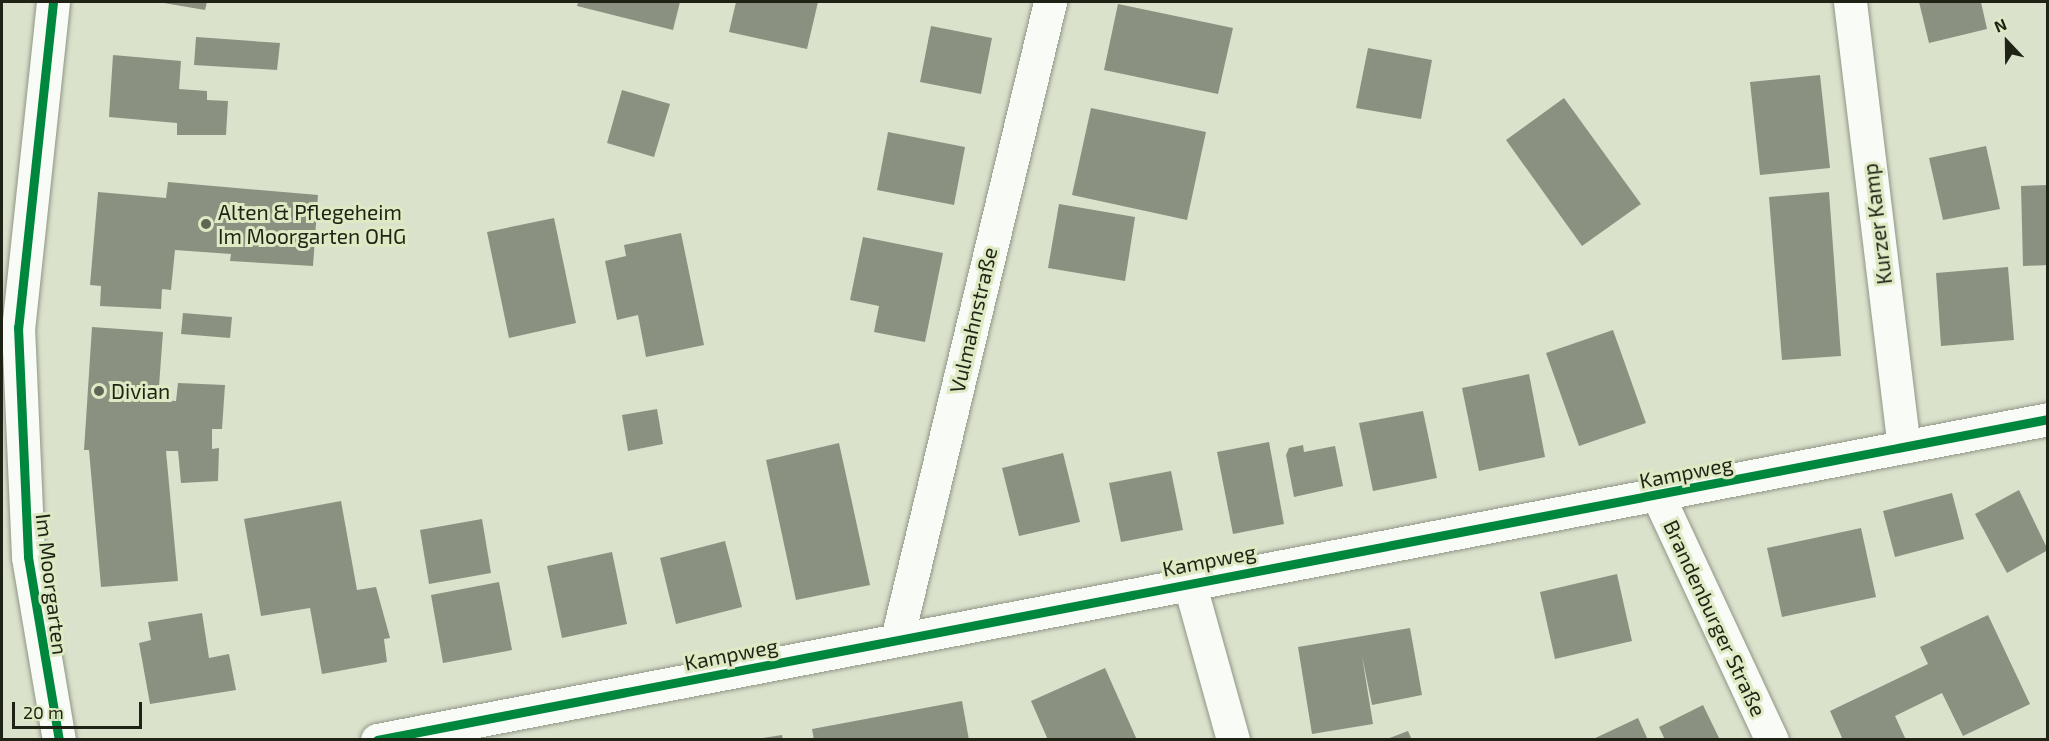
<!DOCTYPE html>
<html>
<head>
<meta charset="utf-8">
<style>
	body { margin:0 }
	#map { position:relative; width:2049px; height:741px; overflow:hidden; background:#dae2cc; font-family:"Exo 2",sans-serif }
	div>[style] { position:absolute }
	.building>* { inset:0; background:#8b9181 }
	.roads { filter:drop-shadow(0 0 2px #909686) drop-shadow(0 0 2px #909686) }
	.minor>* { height:33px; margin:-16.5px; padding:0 16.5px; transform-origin:16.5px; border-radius:16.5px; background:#f9fbf7 }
	.cycleway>* { height:9px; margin:-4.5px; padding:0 4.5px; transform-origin:4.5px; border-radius:4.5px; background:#00873e }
	.dots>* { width:16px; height:16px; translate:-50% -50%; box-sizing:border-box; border:3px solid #deeac4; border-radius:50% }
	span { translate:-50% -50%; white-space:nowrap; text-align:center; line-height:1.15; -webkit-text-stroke:6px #deeac4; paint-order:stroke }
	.poi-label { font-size:21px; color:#1f2315 }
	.left { translate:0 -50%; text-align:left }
	.street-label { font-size:21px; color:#1f2315 }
	.frame { position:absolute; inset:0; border:3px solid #1f2315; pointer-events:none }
	.north { position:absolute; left:1977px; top:12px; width:60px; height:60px; -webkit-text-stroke:4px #deeac4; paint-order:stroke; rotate:338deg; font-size:16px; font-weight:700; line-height:24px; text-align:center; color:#1f2315 }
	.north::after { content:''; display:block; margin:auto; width:21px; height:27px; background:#1f2315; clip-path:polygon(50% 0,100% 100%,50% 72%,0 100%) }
	.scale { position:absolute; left:12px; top:702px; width:130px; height:27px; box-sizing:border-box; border:3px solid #1f2315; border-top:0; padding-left:8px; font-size:18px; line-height:21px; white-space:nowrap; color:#1f2315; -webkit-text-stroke:4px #deeac4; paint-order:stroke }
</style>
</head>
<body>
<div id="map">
	<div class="building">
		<i style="clip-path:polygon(158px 2px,207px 2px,205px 10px)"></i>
		<i style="clip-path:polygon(578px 2px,680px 2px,673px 30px,577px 6px)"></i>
		<i style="clip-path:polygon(736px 2px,818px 2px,807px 49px,729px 32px)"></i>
		<i style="clip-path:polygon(1919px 2px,1981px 2px,1987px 29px,1929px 43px)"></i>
		<i style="clip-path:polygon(1118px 4px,1233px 28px,1218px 94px,1104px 70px)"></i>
		<i style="clip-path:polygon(931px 26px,992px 38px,981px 94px,920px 82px)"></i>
		<i style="clip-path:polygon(196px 37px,280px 43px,277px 70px,194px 65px)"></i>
		<i style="clip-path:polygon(1368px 48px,1432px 60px,1421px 119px,1356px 108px)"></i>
		<i style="clip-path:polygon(113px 55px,181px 61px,179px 89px,207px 91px,207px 100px,228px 101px,226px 135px,177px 135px,177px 123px,109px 117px)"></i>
		<i style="clip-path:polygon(1820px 75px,1830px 168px,1760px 175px,1750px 82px)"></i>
		<i style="clip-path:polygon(622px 90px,670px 104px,654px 157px,607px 143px)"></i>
		<i style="clip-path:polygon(1564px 98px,1641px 204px,1582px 246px,1506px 140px)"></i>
		<i style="clip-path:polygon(1091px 108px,1206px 132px,1187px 220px,1072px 195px)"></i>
		<i style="clip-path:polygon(888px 132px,965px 147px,954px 205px,877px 190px)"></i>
		<i style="clip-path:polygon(1986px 146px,2000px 209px,1943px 220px,1929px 158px)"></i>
		<i style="clip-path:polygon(168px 182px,318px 195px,313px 266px,230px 261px,231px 254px,175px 250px,171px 290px,162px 289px,161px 309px,100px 306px,101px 286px,90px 285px,98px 192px,166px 198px)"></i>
		<i style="clip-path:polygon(2048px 185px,2048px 265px,2023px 266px,2021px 186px)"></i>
		<i style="clip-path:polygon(1829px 192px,1841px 356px,1782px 360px,1769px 197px)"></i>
		<i style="clip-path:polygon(1059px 204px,1135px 217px,1125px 281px,1048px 268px)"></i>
		<i style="clip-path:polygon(554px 218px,576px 323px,509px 338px,487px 232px)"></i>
		<i style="clip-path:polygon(681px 233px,704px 345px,646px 357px,638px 315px,617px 320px,605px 261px,626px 256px,624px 245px)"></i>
		<i style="clip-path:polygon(863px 237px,943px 253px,925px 342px,874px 332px,879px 306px,850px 300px)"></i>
		<i style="clip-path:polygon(2008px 267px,2014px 340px,1941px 346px,1936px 273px)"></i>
		<i style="clip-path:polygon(183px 313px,232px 317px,230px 338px,181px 334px)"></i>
		<i style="clip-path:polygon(92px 327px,163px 332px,158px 400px,176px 401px,178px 383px,225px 385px,222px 429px,212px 429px,212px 449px,219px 448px,218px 481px,181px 483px,178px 451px,166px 451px,178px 581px,101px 587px,89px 450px,84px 450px)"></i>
		<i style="clip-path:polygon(1613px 330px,1646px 423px,1579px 446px,1546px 353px)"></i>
		<i style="clip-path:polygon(1529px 374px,1545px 457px,1479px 471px,1462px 388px)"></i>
		<i style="clip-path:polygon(657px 409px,663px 444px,628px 451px,622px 415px)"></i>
		<i style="clip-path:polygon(1423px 411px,1437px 478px,1373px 491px,1359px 423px)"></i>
		<i style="clip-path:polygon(1269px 442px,1284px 524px,1233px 534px,1217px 452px)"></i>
		<i style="clip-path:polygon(839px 443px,870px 585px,796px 600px,766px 460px)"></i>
		<i style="clip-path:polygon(1303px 445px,1304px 452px,1335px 446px,1343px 486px,1294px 497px,1286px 455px,1289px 448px)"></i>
		<i style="clip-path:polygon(1063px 453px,1080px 522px,1019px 536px,1002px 468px)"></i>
		<i style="clip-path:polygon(1171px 471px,1183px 530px,1121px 542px,1109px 483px)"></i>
		<i style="clip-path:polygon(2019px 490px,2048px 550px,2007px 573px,1975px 514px)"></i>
		<i style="clip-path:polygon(1952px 493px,1964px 539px,1895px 557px,1883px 511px)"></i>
		<i style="clip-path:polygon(341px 501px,357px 590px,376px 587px,390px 638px,384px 639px,387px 662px,322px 674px,310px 608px,261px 616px,244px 519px)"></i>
		<i style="clip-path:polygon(482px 519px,491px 573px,429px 584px,420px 530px)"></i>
		<i style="clip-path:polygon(1861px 528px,1876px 597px,1782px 617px,1767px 548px)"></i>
		<i style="clip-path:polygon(725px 541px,742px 607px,676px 624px,660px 558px)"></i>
		<i style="clip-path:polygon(612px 552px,627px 624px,562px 638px,547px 566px)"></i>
		<i style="clip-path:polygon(1617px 574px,1632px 641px,1555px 659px,1540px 592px)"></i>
		<i style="clip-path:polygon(499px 582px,512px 650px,443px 663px,431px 595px)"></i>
		<i style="clip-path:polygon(202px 613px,209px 658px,229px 654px,236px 690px,150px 704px,139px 643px,151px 640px,148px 622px)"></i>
		<i style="clip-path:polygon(1988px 615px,2030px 704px,1963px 736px,1942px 693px,1895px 716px,1906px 740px,1843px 740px,1830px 711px,1928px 664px,1920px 647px)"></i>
		<i style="clip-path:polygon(1410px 628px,1422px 695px,1372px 705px,1362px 656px,1373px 724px,1312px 734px,1298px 647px)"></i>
		<i style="clip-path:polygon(1105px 668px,1137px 740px,1048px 740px,1031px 701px)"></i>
		<i style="clip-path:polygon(962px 701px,969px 740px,814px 740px,812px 729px)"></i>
		<i style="clip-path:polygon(1703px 705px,1720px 740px,1665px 740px,1659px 727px)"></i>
		<i style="clip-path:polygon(1638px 718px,1648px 740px,1591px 740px)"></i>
		<i style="clip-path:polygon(1408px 731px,1412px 740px,1387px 740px,1387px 739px)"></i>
		<i style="clip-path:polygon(782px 735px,783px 740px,764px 740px,763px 738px)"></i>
	</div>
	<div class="roads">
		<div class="minor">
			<i style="left:53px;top:2px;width:327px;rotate:96.1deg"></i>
			<i style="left:18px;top:327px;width:230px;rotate:87.5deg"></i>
			<i style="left:28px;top:557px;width:186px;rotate:80.4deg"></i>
			<i style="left:1850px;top:2px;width:448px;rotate:83.1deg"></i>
			<i style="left:1658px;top:496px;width:269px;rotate:65deg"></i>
			<i style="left:1189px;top:582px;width:164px;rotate:74.4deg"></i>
			<i style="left:897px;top:639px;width:655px;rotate:-76.49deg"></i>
			<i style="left:377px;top:740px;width:1702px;rotate:-10.87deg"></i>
		</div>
	</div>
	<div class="cycleway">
		<i style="left:53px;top:2px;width:327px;rotate:96.1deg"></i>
		<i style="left:18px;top:327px;width:230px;rotate:87.5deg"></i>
		<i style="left:28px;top:557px;width:186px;rotate:80.4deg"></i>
		<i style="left:377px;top:740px;width:1702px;rotate:-10.87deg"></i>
	</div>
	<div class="dots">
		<i style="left:206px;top:224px;background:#606655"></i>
		<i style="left:99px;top:391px;background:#606655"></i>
	</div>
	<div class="poi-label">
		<span class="left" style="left:218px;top:224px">Alten &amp; Pflegeheim<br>Im Moorgarten OHG</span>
		<span class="left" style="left:111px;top:391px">Divian</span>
	</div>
	<div class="street-label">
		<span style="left:1877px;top:224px;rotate:-97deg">Kurzer Kamp</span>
		<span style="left:973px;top:320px;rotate:-77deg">Vulmahnstraße</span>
		<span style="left:1686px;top:472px;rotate:-11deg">Kampweg</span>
		<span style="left:1209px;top:560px;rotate:-11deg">Kampweg</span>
		<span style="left:52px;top:584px;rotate:83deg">Im Moorgarten</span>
		<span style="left:1715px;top:618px;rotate:65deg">Brandenburger Straße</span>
		<span style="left:731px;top:654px;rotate:-11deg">Kampweg</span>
	</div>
	<div class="frame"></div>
	<div class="north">N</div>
	<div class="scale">20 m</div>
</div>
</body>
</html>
